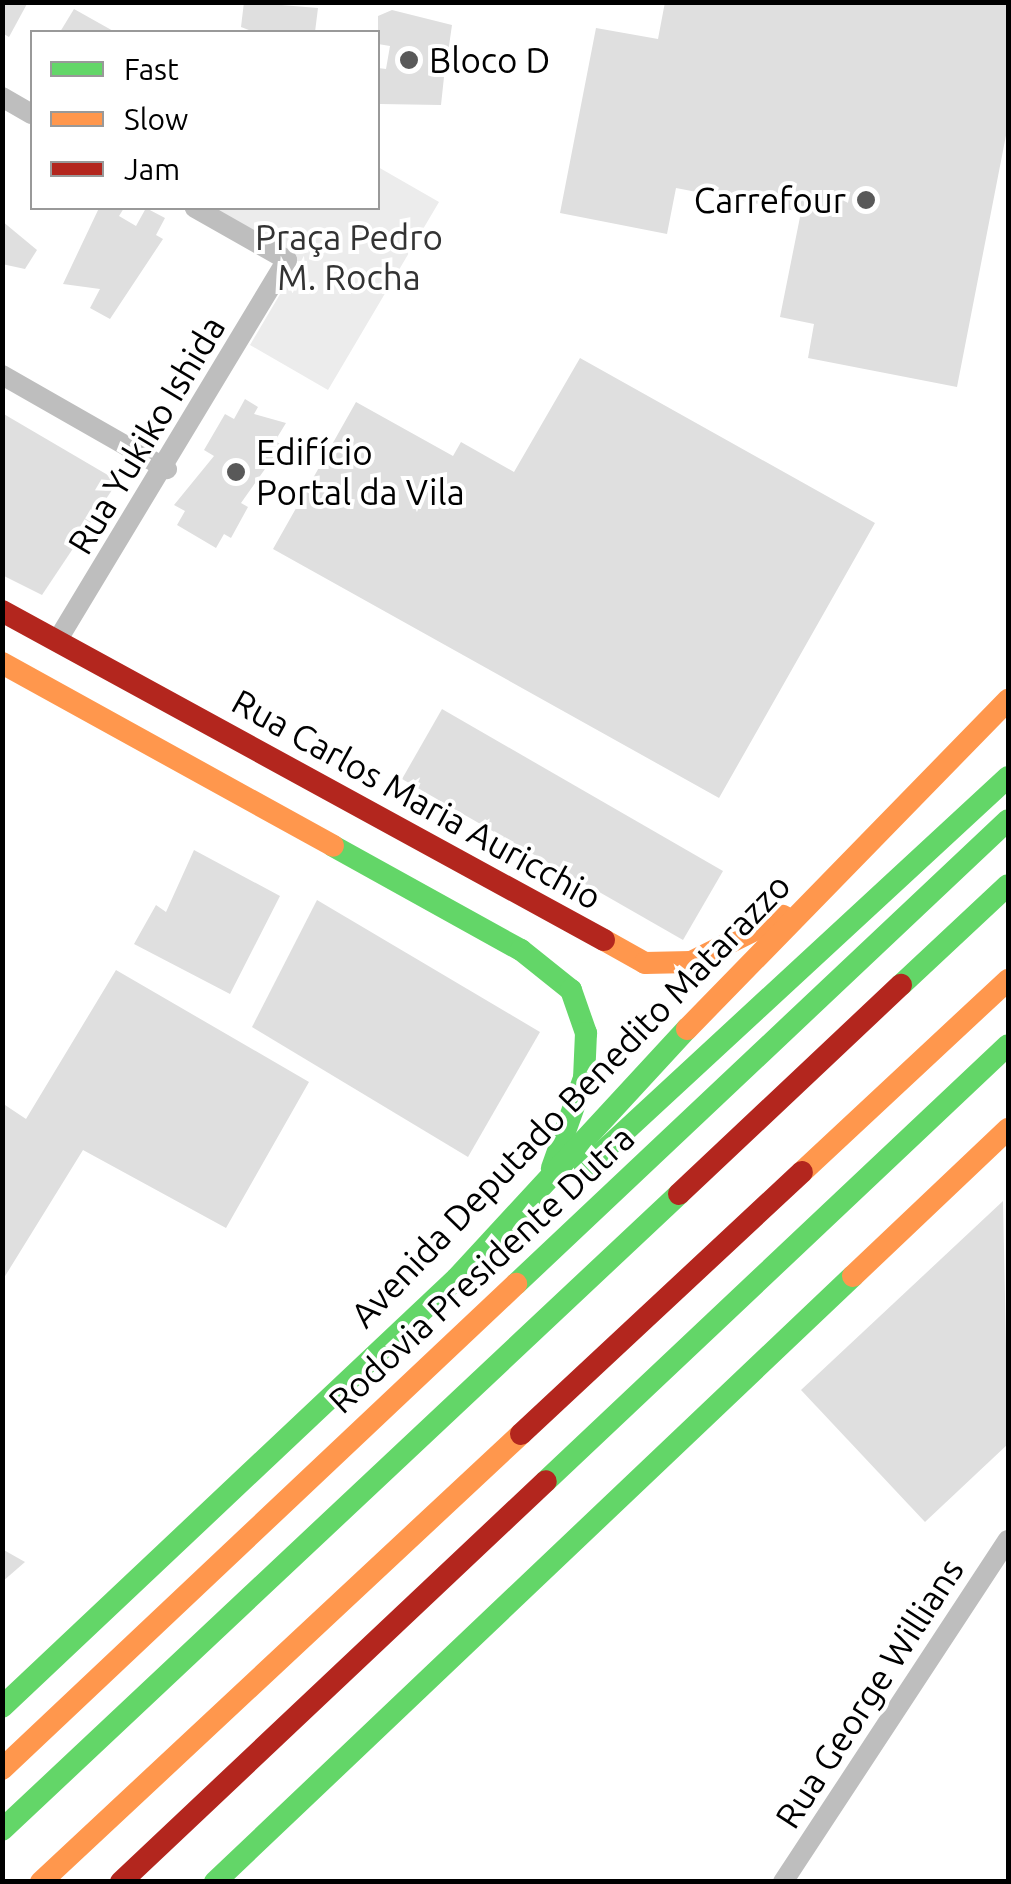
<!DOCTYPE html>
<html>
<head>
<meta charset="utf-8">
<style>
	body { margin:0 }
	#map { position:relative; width:1011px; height:1884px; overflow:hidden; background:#fff; font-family:Ubuntu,sans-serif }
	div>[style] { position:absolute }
	.green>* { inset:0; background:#ececec }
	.building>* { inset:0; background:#dfdfdf }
	.street>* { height:20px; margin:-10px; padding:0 10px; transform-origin:10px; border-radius:10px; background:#bebebe }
	.fast>* { height:22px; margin:-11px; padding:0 11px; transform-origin:11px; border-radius:11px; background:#63d668 }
	.slow>* { height:22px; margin:-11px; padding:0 11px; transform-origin:11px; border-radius:11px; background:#ff974d }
	.jam>* { height:22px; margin:-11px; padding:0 11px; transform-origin:11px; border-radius:11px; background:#b3261e }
	.dots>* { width:28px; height:28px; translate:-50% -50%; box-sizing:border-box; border:5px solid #fff; border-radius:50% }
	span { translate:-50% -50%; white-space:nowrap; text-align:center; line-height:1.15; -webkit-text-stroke:8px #fff; paint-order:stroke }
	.poi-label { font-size:35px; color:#000 }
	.left { translate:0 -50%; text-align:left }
	.right { translate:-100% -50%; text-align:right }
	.park-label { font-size:35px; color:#333 }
	.street-label { font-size:35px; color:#000 }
	.frame { position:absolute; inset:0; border:5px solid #000; pointer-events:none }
	.legend { position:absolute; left:30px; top:30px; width:350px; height:180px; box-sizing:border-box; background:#fff; border:2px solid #999; margin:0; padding:12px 18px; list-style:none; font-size:30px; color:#000 }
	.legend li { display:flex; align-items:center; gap:20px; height:50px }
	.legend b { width:50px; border:2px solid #999 }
</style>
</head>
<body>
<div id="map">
	<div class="green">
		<i style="clip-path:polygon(378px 167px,439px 202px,328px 390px,250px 345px,299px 262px,206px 208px,378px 208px)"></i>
	</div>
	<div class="building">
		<i style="clip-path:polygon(2px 2px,28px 2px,9px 37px,2px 33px)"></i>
		<i style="clip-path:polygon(244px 2px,318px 8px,315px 32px,254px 32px,241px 27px)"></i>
		<i style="clip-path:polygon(665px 2px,1008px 2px,1008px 125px,957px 387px,808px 358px,814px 324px,780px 317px,801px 212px,676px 188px,667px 234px,560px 213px,596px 28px,658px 39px)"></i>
		<i style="clip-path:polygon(74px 9px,115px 32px,60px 32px)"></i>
		<i style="clip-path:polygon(392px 10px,452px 25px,448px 53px,432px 51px,429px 74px,444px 77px,441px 105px,380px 104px,378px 68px,386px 69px,390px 46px,378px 44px,378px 16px)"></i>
		<i style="clip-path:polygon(99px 208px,124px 208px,119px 216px,136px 226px,146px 208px,165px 218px,156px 235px,163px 239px,110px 319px,90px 308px,100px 289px,63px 284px)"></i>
		<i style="clip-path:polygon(2px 221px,37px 250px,25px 269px,2px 264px)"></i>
		<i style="clip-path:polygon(580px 358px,875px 523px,719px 798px,273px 549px,356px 402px,453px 456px,461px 442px,514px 472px)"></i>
		<i style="clip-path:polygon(245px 399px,258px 407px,254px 414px,286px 423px,275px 441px,282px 445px,241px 503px,248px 507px,231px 538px,224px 534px,216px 548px,177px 525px,185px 511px,174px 505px,214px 456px,204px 450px,225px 414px,234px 419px)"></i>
		<i style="clip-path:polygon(2px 413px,118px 481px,42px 595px,2px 575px)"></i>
		<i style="clip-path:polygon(442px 709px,723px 871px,683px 940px,402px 779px)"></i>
		<i style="clip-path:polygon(194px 850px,280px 896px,230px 994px,134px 944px,156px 905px,166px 912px)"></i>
		<i style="clip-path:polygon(317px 900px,540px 1032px,468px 1157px,252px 1027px)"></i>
		<i style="clip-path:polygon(116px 970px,309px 1082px,226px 1228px,83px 1150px,2px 1281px,2px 1103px,26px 1119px)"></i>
		<i style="clip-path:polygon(1003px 1201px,1008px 1444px,925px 1522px,801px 1390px)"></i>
		<i style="clip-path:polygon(2px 1549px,25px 1562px,2px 1582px)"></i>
	</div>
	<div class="street">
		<i style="left:2px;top:97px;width:34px;rotate:30deg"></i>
		<i style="left:2px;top:375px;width:190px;rotate:29.7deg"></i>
		<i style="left:57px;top:641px;width:445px;rotate:-58.9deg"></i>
		<i style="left:287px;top:260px;width:106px;rotate:-150.5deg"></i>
		<i style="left:783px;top:1882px;width:409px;rotate:-56.7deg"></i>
	</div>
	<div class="fast">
		<i style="left:333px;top:846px;width:215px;rotate:29deg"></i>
		<i style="left:521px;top:950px;width:64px;rotate:38.7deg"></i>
		<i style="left:571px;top:990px;width:46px;rotate:70.8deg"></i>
		<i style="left:586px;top:1033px;width:45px;rotate:92.5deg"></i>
		<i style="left:584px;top:1078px;width:96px;rotate:109.6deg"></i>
		<i style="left:901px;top:985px;width:146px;rotate:-43.1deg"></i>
		<i style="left:585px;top:1168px;width:576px;rotate:-42.75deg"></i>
		<i style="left:516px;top:1284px;width:676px;rotate:-43.32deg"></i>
		<i style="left:546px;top:1481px;width:635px;rotate:-43.34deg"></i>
		<i style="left:2px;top:1707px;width:625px;rotate:-43.32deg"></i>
		<i style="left:457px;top:1278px;width:339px;rotate:-47.3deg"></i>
		<i style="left:2px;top:1830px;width:929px;rotate:-43.21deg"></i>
		<i style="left:215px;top:1882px;width:880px;rotate:-43.53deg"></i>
	</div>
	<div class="slow">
		<i style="left:2px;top:663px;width:378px;rotate:28.9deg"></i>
		<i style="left:604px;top:940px;width:47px;rotate:29.3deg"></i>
		<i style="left:645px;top:963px;width:46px;rotate:-1.2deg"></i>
		<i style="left:691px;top:962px;width:103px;rotate:-26.6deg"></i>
		<i style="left:687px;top:1029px;width:460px;rotate:-45.7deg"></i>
		<i style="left:802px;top:1172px;width:282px;rotate:-43deg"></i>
		<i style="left:853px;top:1276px;width:214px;rotate:-43.5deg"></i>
		<i style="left:2px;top:1769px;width:707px;rotate:-43.34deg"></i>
		<i style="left:41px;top:1882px;width:657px;rotate:-43.03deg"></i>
	</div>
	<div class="jam">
		<i style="left:2px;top:611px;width:686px;rotate:28.66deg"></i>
		<i style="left:679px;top:1194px;width:305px;rotate:-43.3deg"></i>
		<i style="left:521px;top:1434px;width:384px;rotate:-43deg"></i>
		<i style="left:121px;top:1882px;width:584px;rotate:-43.34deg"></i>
	</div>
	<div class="dots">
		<i style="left:409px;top:60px;background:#595959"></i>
		<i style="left:866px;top:200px;background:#595959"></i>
		<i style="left:236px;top:472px;background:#595959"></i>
	</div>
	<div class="poi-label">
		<span class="left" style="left:429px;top:60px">Bloco D</span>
		<span class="right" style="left:846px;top:200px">Carrefour</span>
		<span class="left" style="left:256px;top:472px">Edifício<br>Portal da Vila</span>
	</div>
	<div class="park-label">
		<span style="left:349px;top:257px">Praça Pedro<br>M. Rocha</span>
	</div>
	<div class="street-label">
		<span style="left:146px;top:435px;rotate:-59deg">Rua Yukiko Ishida</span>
		<span style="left:417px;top:799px;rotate:29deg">Rua Carlos Maria Auricchio</span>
		<span style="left:570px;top:1100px;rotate:-46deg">Avenida Deputado Benedito Matarazzo</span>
		<span style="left:481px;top:1269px;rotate:-43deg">Rodovia Presidente Dutra</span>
		<span style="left:869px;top:1693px;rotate:-57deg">Rua George Willians</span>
	</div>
	<div class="frame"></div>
	<ul class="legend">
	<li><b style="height:12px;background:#63d668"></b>Fast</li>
	<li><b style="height:12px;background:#ff974d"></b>Slow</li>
	<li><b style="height:12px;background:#b3261e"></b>Jam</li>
	</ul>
</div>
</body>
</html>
